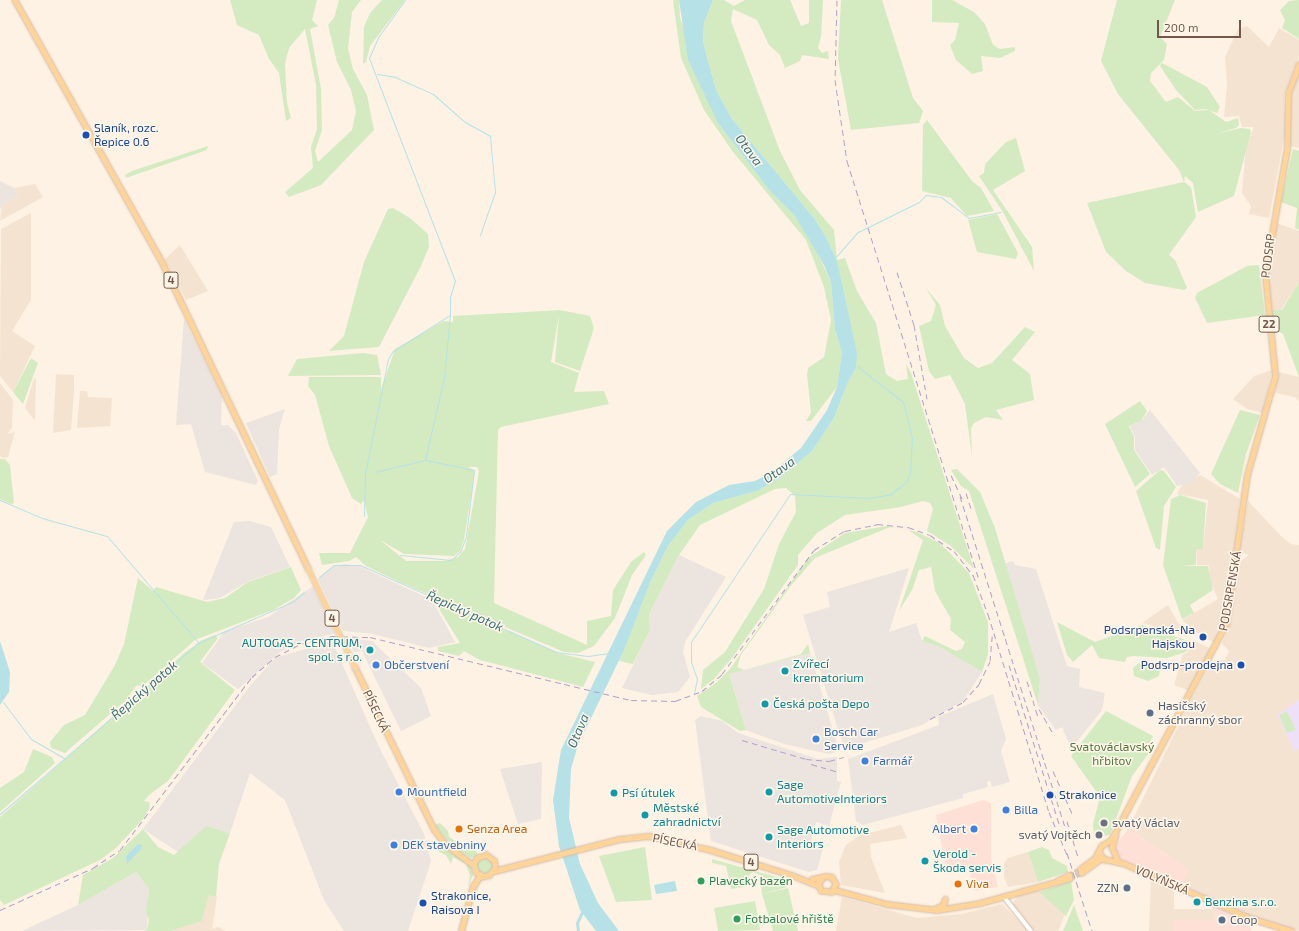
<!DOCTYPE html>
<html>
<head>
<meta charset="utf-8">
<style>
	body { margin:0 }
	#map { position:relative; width:1299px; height:931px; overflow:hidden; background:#fdf2e3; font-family:"Exo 2",sans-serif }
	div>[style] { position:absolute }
	.residential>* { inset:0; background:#f5e3d1 }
	.commercial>* { inset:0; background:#fee0d6 }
	.industrial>* { inset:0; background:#ece4de }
	.education>* { inset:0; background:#efe0f9 }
	.green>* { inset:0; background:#d4ebc1 }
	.round { border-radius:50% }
	.water>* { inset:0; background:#b6e2e7 }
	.stream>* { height:1px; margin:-0.5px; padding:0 0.5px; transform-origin:0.5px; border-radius:0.5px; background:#b6e2e7 }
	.canal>* { height:3px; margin:-1.5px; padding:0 1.5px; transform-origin:1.5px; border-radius:1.5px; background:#b6e2e7 }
	.primary-tunnel>* { height:4.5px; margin-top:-2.25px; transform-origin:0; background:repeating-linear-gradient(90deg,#dbcbbc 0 4.5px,transparent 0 6.5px) }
	.roads { filter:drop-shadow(0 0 1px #d4baa9) drop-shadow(0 0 1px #d4baa9) }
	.secondary>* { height:4px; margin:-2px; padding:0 2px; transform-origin:2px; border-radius:2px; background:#fff }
	.primary>* { height:4.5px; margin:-2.25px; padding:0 2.25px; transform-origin:2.25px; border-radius:2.25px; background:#ffd498 }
	.rail>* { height:1px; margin-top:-0.5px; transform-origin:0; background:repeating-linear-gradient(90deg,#b4a1c7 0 6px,transparent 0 10px) }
	.bridges { filter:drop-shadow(0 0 1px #dbd3cf) drop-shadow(0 0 1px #dbd3cf) }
	.primary-bridge>* { height:4.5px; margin:-2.25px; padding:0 2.25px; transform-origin:2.25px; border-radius:2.25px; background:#ffd498 }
	.dots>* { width:11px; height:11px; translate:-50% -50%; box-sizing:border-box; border:2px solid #fff6ea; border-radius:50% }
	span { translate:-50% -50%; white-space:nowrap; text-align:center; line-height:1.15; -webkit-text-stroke:3px #fff6ea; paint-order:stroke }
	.shield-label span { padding:1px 3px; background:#fff6ea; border:1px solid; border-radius:3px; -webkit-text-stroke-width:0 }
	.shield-label { font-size:11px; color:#765648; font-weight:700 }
	.transit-label { font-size:12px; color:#164399 }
	.left { translate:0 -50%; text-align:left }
	.right { translate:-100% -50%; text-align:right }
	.street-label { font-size:12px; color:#765648 }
	.culture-label { font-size:12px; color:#0d838f }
	.shop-label { font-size:12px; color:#366cbe }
	.service-label { font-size:12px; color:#4e5e75 }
	.park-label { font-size:12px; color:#50773c }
	.worship-label { font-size:12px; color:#5b616d }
	.food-label { font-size:12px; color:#c56008 }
	.leisure-label { font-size:12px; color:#27864d }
	.water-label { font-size:13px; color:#3b747c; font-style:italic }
	.scale { position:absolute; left:1157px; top:20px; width:84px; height:18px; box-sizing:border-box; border:2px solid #765648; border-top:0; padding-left:5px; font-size:12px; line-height:14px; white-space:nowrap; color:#765648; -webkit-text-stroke:3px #fff6ea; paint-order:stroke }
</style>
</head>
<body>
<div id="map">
	<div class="residential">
		<i style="clip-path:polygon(1247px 26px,1269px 47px,1279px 28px,1299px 40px,1299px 56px,1284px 94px,1285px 133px,1269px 218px,1249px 214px,1251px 206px,1242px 193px,1246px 147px,1254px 127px,1242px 127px,1239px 116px,1224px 117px,1227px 85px,1225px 57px,1238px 29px)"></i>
		<i style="clip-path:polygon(1299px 70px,1299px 148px,1290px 146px,1288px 105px)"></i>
		<i style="clip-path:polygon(35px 184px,43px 197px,0 221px,2px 205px,18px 196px,14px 188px)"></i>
		<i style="clip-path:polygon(31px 213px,31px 300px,12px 331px,35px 346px,13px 392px,0 376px,1px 229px)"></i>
		<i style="clip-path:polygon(1276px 223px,1299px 231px,1299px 282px,1281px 310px,1269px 310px,1267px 267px)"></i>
		<i style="clip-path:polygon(180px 245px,208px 291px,186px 300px,165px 259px)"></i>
		<i style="clip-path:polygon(1272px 370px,1263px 413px,1247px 409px,1233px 399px,1254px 376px)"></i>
		<i style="clip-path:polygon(1279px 372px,1299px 377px,1299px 402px,1295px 397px,1275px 393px)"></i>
		<i style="clip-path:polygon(56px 374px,74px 375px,74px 392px,71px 430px,53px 433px)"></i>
		<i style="clip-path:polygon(34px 378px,36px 379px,35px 421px,25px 408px)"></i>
		<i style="clip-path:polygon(0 383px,13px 400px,12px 428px,7px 434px,15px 432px,8px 457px,3px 458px,0 456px)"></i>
		<i style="clip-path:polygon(80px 391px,87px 391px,88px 397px,112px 398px,110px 426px,77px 428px)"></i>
		<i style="clip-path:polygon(1200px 475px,1240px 499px,1224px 622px,1215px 643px,1197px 633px,1182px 620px,1218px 599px,1210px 581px,1209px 565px,1197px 565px,1196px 549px,1203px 549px,1208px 500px,1177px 494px,1182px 485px)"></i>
		<i style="clip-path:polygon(1248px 501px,1280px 535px,1291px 544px,1299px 545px,1299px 931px,1249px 915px,1181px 885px,1188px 869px,1128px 829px,1193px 696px,1212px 661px,1225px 660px,1229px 651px,1222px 644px,1230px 624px,1238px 563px,1249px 555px,1240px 551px)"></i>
		<i style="clip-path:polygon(1168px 605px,1178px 623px,1189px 634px,1187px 636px,1142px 623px)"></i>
		<i style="clip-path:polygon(1193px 640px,1213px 650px,1190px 691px,1174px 685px,1183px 654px,1187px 653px)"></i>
		<i style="clip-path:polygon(901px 825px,907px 838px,870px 844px,871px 857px,885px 893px,841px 885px,839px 862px,846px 845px,860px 835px)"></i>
		<i style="clip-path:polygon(1028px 852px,1038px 882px,1008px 887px,1004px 877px,1004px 863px,1008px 858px)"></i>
		<i style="clip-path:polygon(1151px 879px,1174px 888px,1174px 909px,1213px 909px,1213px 920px,1174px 920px,1174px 931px,1149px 931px)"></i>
		<i style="clip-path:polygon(1038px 890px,1065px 914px,1058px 931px,1033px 931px,1012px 904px,1019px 895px)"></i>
		<i style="clip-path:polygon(209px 895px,217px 897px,212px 929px,219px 927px,225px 931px,171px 931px,202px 921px)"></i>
		<i style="clip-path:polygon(842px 897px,917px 918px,961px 914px,1002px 904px,1028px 931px,836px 931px)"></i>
	</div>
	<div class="commercial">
		<i style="clip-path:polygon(983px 800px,991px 803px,991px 859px,998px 887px,974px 891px,969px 869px,947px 874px,936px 815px)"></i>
		<i style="clip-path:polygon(1128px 829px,1188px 869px,1181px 885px,1117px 857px,1116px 845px)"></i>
		<i style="clip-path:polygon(1213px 905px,1249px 921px,1251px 931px,1174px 931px,1174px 920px,1213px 920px)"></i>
	</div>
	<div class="industrial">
		<i style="clip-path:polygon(0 181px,14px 188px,18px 196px,2px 205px,0 210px)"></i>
		<i style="clip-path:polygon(184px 319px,222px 396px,221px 425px,228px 425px,236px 433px,258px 481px,256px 485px,205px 472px,191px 424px,176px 425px)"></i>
		<i style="clip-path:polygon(285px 409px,279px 429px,277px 474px,270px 477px,246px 423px)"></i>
		<i style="clip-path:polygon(1150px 410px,1200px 473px,1193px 482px,1177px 486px,1164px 467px,1152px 475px,1135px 450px,1135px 437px,1130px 426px,1141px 421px)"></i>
		<i style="clip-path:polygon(250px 521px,271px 527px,290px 567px,249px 581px,220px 598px,203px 600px,234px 522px)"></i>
		<i style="clip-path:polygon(679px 555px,726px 577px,685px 642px,683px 652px,690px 677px,678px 692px,652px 695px,622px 688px,650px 630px,649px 614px)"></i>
		<i style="clip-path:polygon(1013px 561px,1015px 565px,1036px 569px,1067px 666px,1080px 669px,1079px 687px,1105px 693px,1102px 710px,1075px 744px,1069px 743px,1062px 727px,1056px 730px,1038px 705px,1040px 679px,1004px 564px)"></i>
		<i style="clip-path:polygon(344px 564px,359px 566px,432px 600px,455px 642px,429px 648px,373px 634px,343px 631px,318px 579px,332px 567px)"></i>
		<i style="clip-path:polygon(909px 568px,889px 632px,916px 623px,922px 641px,940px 647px,982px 672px,963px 701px,922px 725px,844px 749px,803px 615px,830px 607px,827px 592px)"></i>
		<i style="clip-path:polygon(313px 586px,336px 633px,300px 642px,280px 652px,238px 689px,202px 663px,224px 632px,268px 617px)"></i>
		<i style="clip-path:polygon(347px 638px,372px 641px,421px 688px,431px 716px,401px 731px,362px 651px,354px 652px)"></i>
		<i style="clip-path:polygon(332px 641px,379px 747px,424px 834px,431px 861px,408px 931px,344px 931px,324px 900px,285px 800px,250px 773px,230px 833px,206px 826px,178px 852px,143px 829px,250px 686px,275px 658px)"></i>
		<i style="clip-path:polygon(810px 653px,839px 751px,829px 754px,784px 744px,746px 730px,729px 674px)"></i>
		<i style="clip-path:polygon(993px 694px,1006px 739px,1001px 751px,1010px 782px,992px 787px,990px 780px,987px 782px,988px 787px,963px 794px,963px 798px,874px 822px,862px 825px,856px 821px,848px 759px,939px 725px,938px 717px)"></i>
		<i style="clip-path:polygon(701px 716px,722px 721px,738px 733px,818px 759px,837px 757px,837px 781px,841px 782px,829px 826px,816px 822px,811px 841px,824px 844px,817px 870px,809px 872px,711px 841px,695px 720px)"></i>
		<i style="clip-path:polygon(542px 762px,541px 819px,518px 824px,500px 769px)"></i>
		<i style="clip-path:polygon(136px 872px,149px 889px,147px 930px,22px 931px,78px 905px)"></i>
	</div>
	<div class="education">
		<i style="clip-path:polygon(1299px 700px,1299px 748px,1295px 752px,1277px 715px)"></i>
	</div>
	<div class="green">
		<i style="clip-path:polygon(230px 0,317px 0,312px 20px,318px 26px,310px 29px,321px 89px,322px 130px,315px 151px,318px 162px,352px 130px,356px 111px,351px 90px,337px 62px,328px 25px,334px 18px,339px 0,361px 0,352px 12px,348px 49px,353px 69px,367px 95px,374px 130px,321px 185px,289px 197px,285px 192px,313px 168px,311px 147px,317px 129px,316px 85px,305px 29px,289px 48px,285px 64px,287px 103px,291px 118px,286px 121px,279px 73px,269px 59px,259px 35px,237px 25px)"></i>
		<i style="clip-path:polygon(382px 0,405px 0,370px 46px,366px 62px,363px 64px,364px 27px,370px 13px)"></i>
		<i style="clip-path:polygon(673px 0,679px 0,680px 18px,718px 123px,769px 190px,795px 216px,813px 243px,831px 282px,835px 329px,842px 353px,837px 387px,811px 421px,806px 421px,811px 413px,807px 374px,808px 368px,824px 357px,831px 320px,824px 287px,806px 240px,733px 152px,704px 110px,681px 58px)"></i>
		<i style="clip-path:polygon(713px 0,724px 0,734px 6px,745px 0,790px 0,801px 26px,809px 23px,809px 0,823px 0,821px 37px,818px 48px,822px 53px,828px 51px,829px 59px,802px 55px,800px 61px,785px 68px,780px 55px,769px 45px,757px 20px,733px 9px,731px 21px,780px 151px,800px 190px,834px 230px,837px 260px,845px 258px,857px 291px,876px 323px,886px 374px,897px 381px,908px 379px,906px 364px,911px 373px,974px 569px,951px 546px,927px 531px,933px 509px,930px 503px,923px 501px,901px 507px,845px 515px,817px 533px,798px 555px,798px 565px,732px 658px,714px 679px,701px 689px,703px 670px,725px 652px,764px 589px,779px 544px,796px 512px,795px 496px,786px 488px,775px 489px,700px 525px,679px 555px,649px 614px,650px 630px,633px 664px,619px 661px,650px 583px,668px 546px,688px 520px,713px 503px,757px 491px,780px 478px,812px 451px,834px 418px,848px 382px,856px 368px,837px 261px,826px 237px,814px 218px,732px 119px,716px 90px,703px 42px,704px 23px)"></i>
		<i style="clip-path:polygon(841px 0,882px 0,913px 98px,923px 111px,919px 123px,851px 130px,838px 59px)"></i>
		<i style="clip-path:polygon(932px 0,952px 0,974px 12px,985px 24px,993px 45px,1000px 49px,1015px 47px,1015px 51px,1000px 58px,981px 56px,983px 71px,972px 74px,956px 60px,950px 45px,955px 40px,959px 23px,932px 22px)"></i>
		<i style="clip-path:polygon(1117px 0,1175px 0,1160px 37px,1167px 44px,1164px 60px,1151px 73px,1150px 81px,1166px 102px,1178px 97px,1195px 111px,1209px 110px,1226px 122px,1238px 118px,1239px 125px,1236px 128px,1216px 134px,1241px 128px,1250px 129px,1251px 132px,1234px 196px,1198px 212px,1193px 183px,1185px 176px,1184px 182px,1191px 187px,1196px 217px,1169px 255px,1175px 260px,1187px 288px,1184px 290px,1145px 283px,1126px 271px,1106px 252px,1087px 203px,1184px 182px,1179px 170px,1118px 94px,1101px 61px)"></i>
		<i style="clip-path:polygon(1299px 0,1299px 39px,1282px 28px,1285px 20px,1280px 10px,1289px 1px)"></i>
		<i style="clip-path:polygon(1162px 63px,1207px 87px,1220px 107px,1217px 113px,1206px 109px,1195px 110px,1176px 90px,1160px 66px)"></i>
		<i style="clip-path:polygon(927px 120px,972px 181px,981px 188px,994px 211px,967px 216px,951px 198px,922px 191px,923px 125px)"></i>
		<i style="clip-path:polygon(1016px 138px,1025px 171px,993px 190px,1032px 247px,1034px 271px,1003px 212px,979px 176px,984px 173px,985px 164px,1006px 142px)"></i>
		<i style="clip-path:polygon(208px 146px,207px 150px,126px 178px,125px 175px,132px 171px)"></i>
		<i style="clip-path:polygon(1293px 149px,1299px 151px,1299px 230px,1295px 228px,1297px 208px,1281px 202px)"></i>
		<i style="clip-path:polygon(393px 208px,410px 218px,428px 234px,429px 247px,420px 268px,379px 347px,329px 351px,344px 336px,364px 262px,388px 209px)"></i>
		<i style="clip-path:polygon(997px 214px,1018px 253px,1016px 259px,977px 252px,968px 220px)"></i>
		<i style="clip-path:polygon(1259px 265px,1265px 315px,1207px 323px,1195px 298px,1197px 293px,1247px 266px)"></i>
		<i style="clip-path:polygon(1299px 282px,1299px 377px,1283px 334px,1274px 329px,1269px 310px,1282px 310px)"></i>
		<i style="clip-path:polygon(926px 288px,940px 305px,945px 326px,964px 358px,978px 368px,992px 363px,1025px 327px,1035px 332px,1012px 360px,1030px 374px,1034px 400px,996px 410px,1003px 420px,986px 417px,974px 423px,971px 428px,972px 457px,965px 404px,960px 394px,950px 375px,935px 379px,929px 371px,919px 326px,931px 321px,936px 305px)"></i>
		<i style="clip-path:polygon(evenodd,560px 310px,590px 316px,594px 328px,580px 371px,555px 362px,559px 315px,551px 362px,579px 373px,574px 392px,604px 391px,609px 404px,501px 427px,498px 430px,494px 603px,587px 645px,587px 621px,611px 616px,613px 590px,631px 562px,644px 552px,646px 555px,632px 575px,615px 618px,594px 646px,578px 653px,564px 652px,402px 583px,366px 566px,356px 557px,349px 561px,322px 565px,319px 553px,350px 553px,368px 517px,364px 500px,361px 504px,352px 498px,329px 446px,315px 395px,308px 386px,309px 377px,381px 377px,381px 390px,395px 349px,444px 321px,453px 322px,453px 316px,560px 310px,468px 467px,477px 467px,479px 471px,465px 549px,458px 557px,445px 561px,406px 561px,380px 540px,404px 554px,454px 556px,460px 551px,464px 540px,470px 502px,475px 471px,468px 467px)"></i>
		<i style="clip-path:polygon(363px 353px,377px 355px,381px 375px,288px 376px,297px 359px)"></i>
		<i style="clip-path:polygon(31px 358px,38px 363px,23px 404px,13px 392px)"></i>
		<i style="clip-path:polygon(1140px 401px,1147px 411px,1141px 421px,1129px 426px,1134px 437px,1134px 450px,1150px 474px,1135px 487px,1105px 424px)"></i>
		<i style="clip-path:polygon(1240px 410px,1260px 415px,1246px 454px,1238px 493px,1220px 484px,1211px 474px)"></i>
		<i style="clip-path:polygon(0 459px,5px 459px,10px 465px,14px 503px,11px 504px,0 499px)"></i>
		<i style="clip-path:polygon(957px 469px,980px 492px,995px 528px,1040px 679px,1038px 705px,969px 491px,961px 486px,951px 470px)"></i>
		<i style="clip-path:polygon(1160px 470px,1164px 471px,1176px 487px,1164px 506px,1160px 550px,1156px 548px,1136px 491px)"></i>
		<i style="clip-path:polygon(1180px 495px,1206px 503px,1203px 549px,1196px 549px,1196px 565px,1182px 566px,1208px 566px,1213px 590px,1190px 605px,1194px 613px,1182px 619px,1163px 565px,1171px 499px)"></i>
		<i style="clip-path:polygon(887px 526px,917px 532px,940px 543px,969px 573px,988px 622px,988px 654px,982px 672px,940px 647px,922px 641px,925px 636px,956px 651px,962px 649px,965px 642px,950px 630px,951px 619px,935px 591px,931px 567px,919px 570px,912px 590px,899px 611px,923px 540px,908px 530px,890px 527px,815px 558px,789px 588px,741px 655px,737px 667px,744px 670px,801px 654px,808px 644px,810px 653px,729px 674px,746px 730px,740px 731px,701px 707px,697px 696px,717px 682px,730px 669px,808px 558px,845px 533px)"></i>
		<i style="clip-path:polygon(291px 567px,301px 590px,294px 598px,273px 610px,195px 640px,144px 685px,136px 686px,125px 701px,65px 753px,51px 748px,50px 742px,64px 725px,85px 715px,115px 665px,124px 644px,138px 578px,153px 591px,156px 587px,207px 602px,225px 598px,248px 582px)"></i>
		<i style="clip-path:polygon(438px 601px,558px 653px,595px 662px,583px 687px,480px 660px,464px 651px,459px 656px,438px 651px,438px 647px,460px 643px,436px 604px)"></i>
		<i style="clip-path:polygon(1057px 622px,1095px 642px,1142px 625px,1191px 642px,1186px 652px,1167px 658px,1133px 656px,1127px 657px,1125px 662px,1099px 658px,1092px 645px,1073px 662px,1067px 655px)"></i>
		<i style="clip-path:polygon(215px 635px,218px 638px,200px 662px,235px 690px,168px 781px,149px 795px,144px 801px,149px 802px,150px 807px,144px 818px,116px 848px,100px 860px,4px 905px,0 900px,0 817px,183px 654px,202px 640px)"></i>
		<i style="clip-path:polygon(1139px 663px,1160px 669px,1159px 676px,1148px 681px,1134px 676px,1133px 668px)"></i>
		<i style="clip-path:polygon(1106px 711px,1153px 736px,1150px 742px,1155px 745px,1132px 776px,1110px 835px,1098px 837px,1094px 836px,1093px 824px,1100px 797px,1071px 756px)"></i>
		<i style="clip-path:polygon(1287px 711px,1296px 730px,1287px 733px,1279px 715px)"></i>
		<i style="clip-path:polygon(33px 749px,52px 757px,55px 763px,0 812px,0 788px,24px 772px)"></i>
		<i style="clip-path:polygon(440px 823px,448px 831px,449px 837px,472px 851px,475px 849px,478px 856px,471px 858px,451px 846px,435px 825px)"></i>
		<i style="clip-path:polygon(206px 826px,230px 833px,219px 864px,216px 897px,209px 895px,202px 921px,171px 931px,144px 931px,147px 930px,149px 920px,146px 911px,149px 889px,136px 872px,78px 905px,83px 875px,113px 858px,143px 829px,158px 847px,174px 855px)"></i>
		<i style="clip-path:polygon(440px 844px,471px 865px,473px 875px,468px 886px,470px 876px,466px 864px,453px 857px,451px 864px,446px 855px,439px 852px,436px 845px)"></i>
		<i style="clip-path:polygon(645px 847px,652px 900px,616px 902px,599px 856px)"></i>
		<i style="clip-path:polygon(1042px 847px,1049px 850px,1052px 858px,1067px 866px,1068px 872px,1038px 882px,1028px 852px)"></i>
		<i class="round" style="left:477px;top:858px;width:16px;height:16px"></i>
		<i style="clip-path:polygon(712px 859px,787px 880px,787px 887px,762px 894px,760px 875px,753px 872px,749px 875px,750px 886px,731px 889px,726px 866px,712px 863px)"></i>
		<i style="clip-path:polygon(1071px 881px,1074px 900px,1066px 916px,1039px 892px)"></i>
		<i style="clip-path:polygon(788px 888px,798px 931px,773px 931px,762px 894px)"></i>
		<i style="clip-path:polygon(755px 901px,760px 930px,718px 931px,714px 908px)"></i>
		<i style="clip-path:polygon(1074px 905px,1083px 931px,1063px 931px)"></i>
	</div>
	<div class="water">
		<i style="clip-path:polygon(679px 0,713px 0,704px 23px,703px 42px,716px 90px,732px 119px,814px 218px,826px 237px,837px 261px,857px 353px,856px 368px,848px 382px,834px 418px,812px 451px,780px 478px,757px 491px,713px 503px,688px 520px,668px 546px,650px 583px,624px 650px,578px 745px,571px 769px,569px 818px,580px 864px,598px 903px,619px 931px,596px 931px,580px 910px,559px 846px,553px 800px,561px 750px,667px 531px,696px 502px,729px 485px,755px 481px,772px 472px,801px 448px,827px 410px,837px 387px,842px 353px,835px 329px,831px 282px,824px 265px,795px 216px,769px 190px,718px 123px,688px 60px)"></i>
		<i style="clip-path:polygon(0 641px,10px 672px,9px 692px,0 705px)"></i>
		<i style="clip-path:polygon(138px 844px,142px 845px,141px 849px,127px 864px,126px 856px)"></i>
		<i style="clip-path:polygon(675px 881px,677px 891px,656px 894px,654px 885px)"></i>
	</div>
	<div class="stream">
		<i style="left:377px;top:74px;width:18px;rotate:9deg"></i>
		<i style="left:395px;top:77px;width:42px;rotate:24.1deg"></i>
		<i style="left:433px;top:94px;width:43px;rotate:41.2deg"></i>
		<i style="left:465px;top:122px;width:29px;rotate:29deg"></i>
		<i style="left:490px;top:136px;width:56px;rotate:84.9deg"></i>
		<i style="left:495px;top:192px;width:46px;rotate:109.2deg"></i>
		<i style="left:835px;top:258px;width:35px;rotate:-49deg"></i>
		<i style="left:858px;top:232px;width:68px;rotate:-26.2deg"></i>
		<i style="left:919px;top:202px;width:10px;rotate:-45deg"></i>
		<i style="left:926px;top:195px;width:15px;rotate:8deg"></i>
		<i style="left:941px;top:197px;width:35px;rotate:37deg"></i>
		<i style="left:969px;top:218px;width:32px;rotate:-11deg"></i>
		<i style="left:375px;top:472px;width:51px;rotate:-13.5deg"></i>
		<i style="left:0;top:500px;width:46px;rotate:23.2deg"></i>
		<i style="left:42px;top:518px;width:67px;rotate:15.5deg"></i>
		<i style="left:107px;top:536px;width:140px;rotate:49.4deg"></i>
		<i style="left:364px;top:516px;width:42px;rotate:-88.6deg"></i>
		<i style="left:365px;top:474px;width:117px;rotate:-78.7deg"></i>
		<i style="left:388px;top:359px;width:9px;rotate:-58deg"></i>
		<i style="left:393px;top:351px;width:67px;rotate:-32.3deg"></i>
		<i style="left:450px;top:315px;width:18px;rotate:-90deg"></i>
		<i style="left:450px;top:297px;width:17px;rotate:-73deg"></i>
		<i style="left:455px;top:281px;width:239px;rotate:-111.1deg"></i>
		<i style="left:369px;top:58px;width:24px;rotate:-66deg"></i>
		<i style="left:379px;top:36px;width:44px;rotate:-54.2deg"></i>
		<i style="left:400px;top:555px;width:51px;rotate:5.6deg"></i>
		<i style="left:451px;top:560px;width:12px;rotate:-42deg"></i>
		<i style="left:460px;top:552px;width:17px;rotate:-69deg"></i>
		<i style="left:466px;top:536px;width:66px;rotate:-83.1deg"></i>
		<i style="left:474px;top:470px;width:50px;rotate:-168.5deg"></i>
		<i style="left:425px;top:460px;width:84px;rotate:-77deg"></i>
		<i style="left:444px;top:378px;width:63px;rotate:-84.6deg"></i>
		<i style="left:319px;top:577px;width:19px;rotate:-39deg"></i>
		<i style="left:334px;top:565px;width:26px"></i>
		<i style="left:360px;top:565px;width:214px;rotate:23.9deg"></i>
		<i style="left:556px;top:652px;width:32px;rotate:7deg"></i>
		<i style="left:588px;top:656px;width:21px;rotate:-8deg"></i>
		<i style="left:694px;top:693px;width:14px;rotate:-78deg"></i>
		<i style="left:697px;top:679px;width:18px;rotate:-109deg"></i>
		<i style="left:691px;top:662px;width:20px;rotate:-90deg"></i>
		<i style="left:691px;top:642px;width:178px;rotate:-56.2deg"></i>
		<i style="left:790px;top:494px;width:79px;rotate:2.9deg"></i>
		<i style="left:869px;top:498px;width:22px;rotate:-10deg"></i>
		<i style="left:891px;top:494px;width:21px;rotate:-39deg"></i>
		<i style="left:907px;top:481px;width:8px;rotate:-67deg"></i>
		<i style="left:910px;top:474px;width:36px;rotate:-87deg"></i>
		<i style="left:912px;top:438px;width:37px;rotate:-104deg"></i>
		<i style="left:903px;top:402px;width:58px;rotate:-142deg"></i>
		<i style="left:3px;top:702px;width:46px;rotate:52.9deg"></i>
		<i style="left:31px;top:739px;width:38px;rotate:30deg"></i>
		<i style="left:0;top:814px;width:262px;rotate:-40.8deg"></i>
		<i style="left:198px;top:643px;width:105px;rotate:-23.6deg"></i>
		<i style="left:294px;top:601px;width:13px;rotate:-42deg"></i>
	</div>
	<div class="canal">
		<i style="left:578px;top:931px;width:8px;rotate:-97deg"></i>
		<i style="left:577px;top:923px;width:17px;rotate:-65deg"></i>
	</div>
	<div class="primary-tunnel">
		<i style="left:1069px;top:875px;width:13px;rotate:-29deg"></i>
		<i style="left:1070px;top:878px;width:12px;rotate:-24deg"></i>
	</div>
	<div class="roads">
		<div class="secondary">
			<i style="left:1004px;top:897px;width:43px;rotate:51.5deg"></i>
		</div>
		<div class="primary">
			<i style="left:15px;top:0;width:303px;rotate:60.7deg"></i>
			<i style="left:163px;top:264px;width:337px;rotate:64.5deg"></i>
			<i style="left:355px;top:667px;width:180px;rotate:64deg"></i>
			<i style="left:434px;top:829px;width:17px;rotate:54deg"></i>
			<i style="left:444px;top:843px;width:38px;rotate:37deg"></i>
			<i style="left:1116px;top:835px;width:13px;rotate:108deg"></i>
			<i style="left:1112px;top:847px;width:15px;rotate:67deg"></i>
			<i style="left:1099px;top:852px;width:9px;rotate:54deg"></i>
			<i style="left:1104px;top:859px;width:19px;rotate:12deg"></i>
			<i style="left:1123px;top:863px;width:138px;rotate:23.4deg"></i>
			<i style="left:1250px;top:918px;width:44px;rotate:17.2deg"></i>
			<i style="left:1080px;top:869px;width:19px;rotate:-36deg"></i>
			<i style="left:1095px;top:858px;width:13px;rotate:-63deg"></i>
			<i style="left:1101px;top:846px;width:12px;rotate:-31deg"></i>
			<i style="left:1111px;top:840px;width:245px;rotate:-62deg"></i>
			<i style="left:1226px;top:624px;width:150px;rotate:-82deg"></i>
			<i style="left:1247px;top:475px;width:103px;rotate:-74.2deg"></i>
			<i style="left:1275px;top:376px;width:102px;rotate:-95.6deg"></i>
			<i style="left:1265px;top:274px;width:128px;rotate:-80.1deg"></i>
			<i style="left:1287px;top:148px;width:55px;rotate:-89deg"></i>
			<i style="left:1288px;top:93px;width:31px;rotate:-69deg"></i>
			<i style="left:494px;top:871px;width:130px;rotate:-14.3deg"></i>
			<i style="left:620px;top:839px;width:30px;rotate:-6deg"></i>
			<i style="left:650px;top:836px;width:63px;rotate:12.9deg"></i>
			<i style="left:711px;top:850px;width:85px;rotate:17.2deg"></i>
			<i style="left:792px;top:875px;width:29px;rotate:22deg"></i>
			<i style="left:1081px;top:873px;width:26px;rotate:-36deg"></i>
			<i style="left:812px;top:879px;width:14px;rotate:-12deg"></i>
			<i style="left:826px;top:876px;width:6px;rotate:9deg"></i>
			<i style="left:832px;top:877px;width:8px;rotate:60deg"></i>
			<i style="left:836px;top:884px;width:9px;rotate:117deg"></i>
			<i style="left:832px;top:892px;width:11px;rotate:-175deg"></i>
			<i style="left:821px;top:891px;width:8px;rotate:-113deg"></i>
			<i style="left:818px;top:884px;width:7px;rotate:-56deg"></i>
			<i style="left:1058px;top:880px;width:12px;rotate:-24deg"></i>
			<i style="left:472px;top:889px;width:14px;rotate:-60deg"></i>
			<i style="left:479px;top:877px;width:10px;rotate:-11deg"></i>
			<i style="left:489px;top:875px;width:9px;rotate:-49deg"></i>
			<i style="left:495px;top:868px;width:7px;rotate:-98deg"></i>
			<i style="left:494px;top:861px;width:10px;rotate:-143deg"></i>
			<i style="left:486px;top:855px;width:9px;rotate:159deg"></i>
			<i style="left:478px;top:858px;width:6px;rotate:129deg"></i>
			<i style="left:474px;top:863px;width:9px;rotate:77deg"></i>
			<i style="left:476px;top:872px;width:8px;rotate:30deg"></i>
			<i style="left:835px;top:890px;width:54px;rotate:15.1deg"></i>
			<i style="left:887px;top:904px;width:50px;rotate:6.8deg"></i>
			<i style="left:937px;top:910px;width:44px;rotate:-9.2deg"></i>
			<i style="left:980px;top:903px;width:93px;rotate:-15.5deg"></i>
			<i style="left:934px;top:909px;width:10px;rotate:-24deg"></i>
			<i style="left:943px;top:905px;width:6px;rotate:-72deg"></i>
			<i style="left:461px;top:931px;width:47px;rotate:-75.1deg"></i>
		</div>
	</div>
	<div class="rail">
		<i style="left:837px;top:0;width:80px;rotate:91.4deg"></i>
		<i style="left:835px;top:80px;width:82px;rotate:81.6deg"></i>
		<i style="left:847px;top:161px;width:438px;rotate:72.5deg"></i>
		<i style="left:897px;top:272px;width:56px;rotate:72.2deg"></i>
		<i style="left:914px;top:325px;width:75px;rotate:80deg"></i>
		<i style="left:951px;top:475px;width:29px;rotate:65deg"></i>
		<i style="left:966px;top:493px;width:16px;rotate:72deg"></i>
		<i style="left:960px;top:496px;width:348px;rotate:72.4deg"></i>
		<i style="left:1009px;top:665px;width:167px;rotate:72.5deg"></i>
		<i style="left:1027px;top:681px;width:39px;rotate:73deg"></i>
		<i style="left:1039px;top:709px;width:30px;rotate:60deg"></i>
		<i style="left:930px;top:719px;width:37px;rotate:-27deg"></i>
		<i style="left:963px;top:702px;width:24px;rotate:-48deg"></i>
		<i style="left:979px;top:684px;width:25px;rotate:-64deg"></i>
		<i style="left:990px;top:661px;width:25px;rotate:-85deg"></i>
		<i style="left:742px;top:740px;width:67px;rotate:16.5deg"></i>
		<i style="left:806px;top:759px;width:23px;rotate:5deg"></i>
		<i style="left:829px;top:761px;width:16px;rotate:-15deg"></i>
		<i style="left:811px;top:764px;width:26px;rotate:16deg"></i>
		<i style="left:1053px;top:771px;width:46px;rotate:65.7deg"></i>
		<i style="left:1067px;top:821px;width:38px;rotate:73deg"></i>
		<i style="left:1067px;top:853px;width:82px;rotate:72.2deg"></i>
		<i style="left:0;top:910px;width:102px;rotate:-24.3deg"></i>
		<i style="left:93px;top:868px;width:32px;rotate:-34deg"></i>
		<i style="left:120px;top:850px;width:218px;rotate:-52.7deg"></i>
		<i style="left:252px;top:677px;width:30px;rotate:-41deg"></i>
		<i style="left:275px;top:657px;width:28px;rotate:-27deg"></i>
		<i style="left:300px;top:644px;width:33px;rotate:-14deg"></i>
		<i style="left:332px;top:636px;width:38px;rotate:2deg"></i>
		<i style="left:370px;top:637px;width:268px;rotate:13.6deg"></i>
		<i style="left:631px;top:700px;width:44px;rotate:1.3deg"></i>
		<i style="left:675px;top:701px;width:29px;rotate:-20deg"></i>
		<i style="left:702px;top:691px;width:26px;rotate:-40deg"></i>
		<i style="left:722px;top:674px;width:154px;rotate:-53.4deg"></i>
		<i style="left:814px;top:550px;width:36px;rotate:-32deg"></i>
		<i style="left:845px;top:531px;width:33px;rotate:-12deg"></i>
		<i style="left:877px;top:524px;width:31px;rotate:6deg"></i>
		<i style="left:908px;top:527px;width:23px;rotate:20deg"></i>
		<i style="left:930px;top:535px;width:29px;rotate:34deg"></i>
		<i style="left:954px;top:551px;width:31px;rotate:52deg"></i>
		<i style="left:973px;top:575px;width:42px;rotate:69deg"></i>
		<i style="left:988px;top:614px;width:207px;rotate:72.9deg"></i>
		<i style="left:1049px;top:812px;width:49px;rotate:67.1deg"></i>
	</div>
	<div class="bridges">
		<div class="primary-bridge">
			<i style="left:308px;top:568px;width:110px;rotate:64.6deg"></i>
		</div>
	</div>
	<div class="dots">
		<i style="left:86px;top:135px;background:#1a4fb4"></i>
		<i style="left:1203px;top:637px;background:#1a4fb4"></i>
		<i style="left:370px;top:650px;background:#0f9aa8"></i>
		<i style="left:376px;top:665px;background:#3f7fe0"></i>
		<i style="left:1241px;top:665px;background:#1a4fb4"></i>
		<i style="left:785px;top:671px;background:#0f9aa8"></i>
		<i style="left:765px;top:704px;background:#0f9aa8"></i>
		<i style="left:1150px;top:713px;background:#5c6f8a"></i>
		<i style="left:816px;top:739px;background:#3f7fe0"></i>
		<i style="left:865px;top:761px;background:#3f7fe0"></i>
		<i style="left:399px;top:792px;background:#3f7fe0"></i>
		<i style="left:769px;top:792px;background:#0f9aa8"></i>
		<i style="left:614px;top:793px;background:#0f9aa8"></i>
		<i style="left:1050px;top:795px;background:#1a4fb4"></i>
		<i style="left:1006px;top:810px;background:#3f7fe0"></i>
		<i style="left:645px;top:815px;background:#0f9aa8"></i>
		<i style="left:1104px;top:823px;background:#6b7280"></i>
		<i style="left:459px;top:829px;background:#e8710a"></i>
		<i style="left:974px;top:829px;background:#3f7fe0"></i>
		<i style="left:1099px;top:835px;background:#6b7280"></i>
		<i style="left:769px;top:837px;background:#0f9aa8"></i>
		<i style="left:394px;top:845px;background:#3f7fe0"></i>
		<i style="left:925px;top:861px;background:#0f9aa8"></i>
		<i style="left:701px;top:881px;background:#2e9e5b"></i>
		<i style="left:958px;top:884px;background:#e8710a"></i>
		<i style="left:1127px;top:888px;background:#5c6f8a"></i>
		<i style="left:1197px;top:902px;background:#0f9aa8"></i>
		<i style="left:423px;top:903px;background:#1a4fb4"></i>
		<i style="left:737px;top:919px;background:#2e9e5b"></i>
		<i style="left:1222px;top:920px;background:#5c6f8a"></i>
	</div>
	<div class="shield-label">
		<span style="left:171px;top:280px">4</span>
		<span style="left:1269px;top:324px">22</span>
		<span style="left:332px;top:618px">4</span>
		<span style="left:751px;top:862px">4</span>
	</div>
	<div class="transit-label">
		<span class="left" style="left:94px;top:135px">Slaník, rozc.<br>Řepice 0.6</span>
		<span class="right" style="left:1195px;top:637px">Podsrpenská-Na<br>Hajskou</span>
		<span class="right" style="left:1233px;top:665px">Podsrp-prodejna</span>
		<span class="left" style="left:1059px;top:795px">Strakonice</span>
		<span class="left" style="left:431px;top:903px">Strakonice,<br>Raisova I</span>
	</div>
	<div class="street-label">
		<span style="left:1268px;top:256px;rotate:-83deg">PODSRP</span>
		<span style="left:1230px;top:591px;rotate:-80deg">PODSRPENSKÁ</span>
		<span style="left:376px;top:711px;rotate:65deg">PÍSECKÁ</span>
		<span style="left:675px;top:842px;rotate:11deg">PÍSECKÁ</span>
		<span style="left:1162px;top:880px;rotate:23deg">VOLYŇSKÁ</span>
	</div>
	<div class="culture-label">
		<span class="right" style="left:362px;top:650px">AUTOGAS - CENTRUM,<br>spol. s r.o.</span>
		<span class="left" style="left:793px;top:671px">Zvířecí<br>krematorium</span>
		<span class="left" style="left:773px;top:704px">Česká pošta Depo</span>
		<span class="left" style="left:777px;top:792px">Sage<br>AutomotiveInteriors</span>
		<span class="left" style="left:622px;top:793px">Psí útulek</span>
		<span class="left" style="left:653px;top:815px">Městské<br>zahradnictví</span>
		<span class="left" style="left:777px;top:837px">Sage Automotive<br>Interiors</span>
		<span class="left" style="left:933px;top:861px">Verold -<br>Škoda servis</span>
		<span class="left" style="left:1205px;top:902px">Benzina s.r.o.</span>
	</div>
	<div class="shop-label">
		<span class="left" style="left:384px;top:665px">Občerstvení</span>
		<span class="left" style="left:824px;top:739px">Bosch Car<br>Service</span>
		<span class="left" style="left:873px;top:761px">Farmář</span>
		<span class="left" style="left:407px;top:792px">Mountfield</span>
		<span class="left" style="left:1014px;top:810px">Billa</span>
		<span class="right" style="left:966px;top:829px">Albert</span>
		<span class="left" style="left:402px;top:845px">DEK stavebniny</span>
	</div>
	<div class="service-label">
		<span class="left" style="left:1158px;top:713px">Hasičský<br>záchranný sbor</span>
		<span class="right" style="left:1119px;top:888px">ZZN</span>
		<span class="left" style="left:1230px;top:920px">Coop</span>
	</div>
	<div class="park-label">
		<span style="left:1112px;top:754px">Svatováclavský<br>hřbitov</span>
	</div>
	<div class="worship-label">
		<span class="left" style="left:1112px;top:823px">svatý Václav</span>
		<span class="right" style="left:1091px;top:835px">svatý Vojtěch</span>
	</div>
	<div class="food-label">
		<span class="left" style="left:467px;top:829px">Senza Area</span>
		<span class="left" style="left:966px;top:884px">Viva</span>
	</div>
	<div class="leisure-label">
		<span class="left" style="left:709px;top:881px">Plavecký bazén</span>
		<span class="left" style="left:745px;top:919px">Fotbalové hřiště</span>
	</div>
	<div class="water-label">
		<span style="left:749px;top:150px;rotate:53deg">Otava</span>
		<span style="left:779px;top:470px;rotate:-36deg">Otava</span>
		<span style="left:465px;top:611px;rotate:24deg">Řepický potok</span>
		<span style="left:144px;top:690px;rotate:-41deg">Řepický potok</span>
		<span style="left:578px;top:731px;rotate:-67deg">Otava</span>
	</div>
	<div class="scale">200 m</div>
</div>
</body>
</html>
